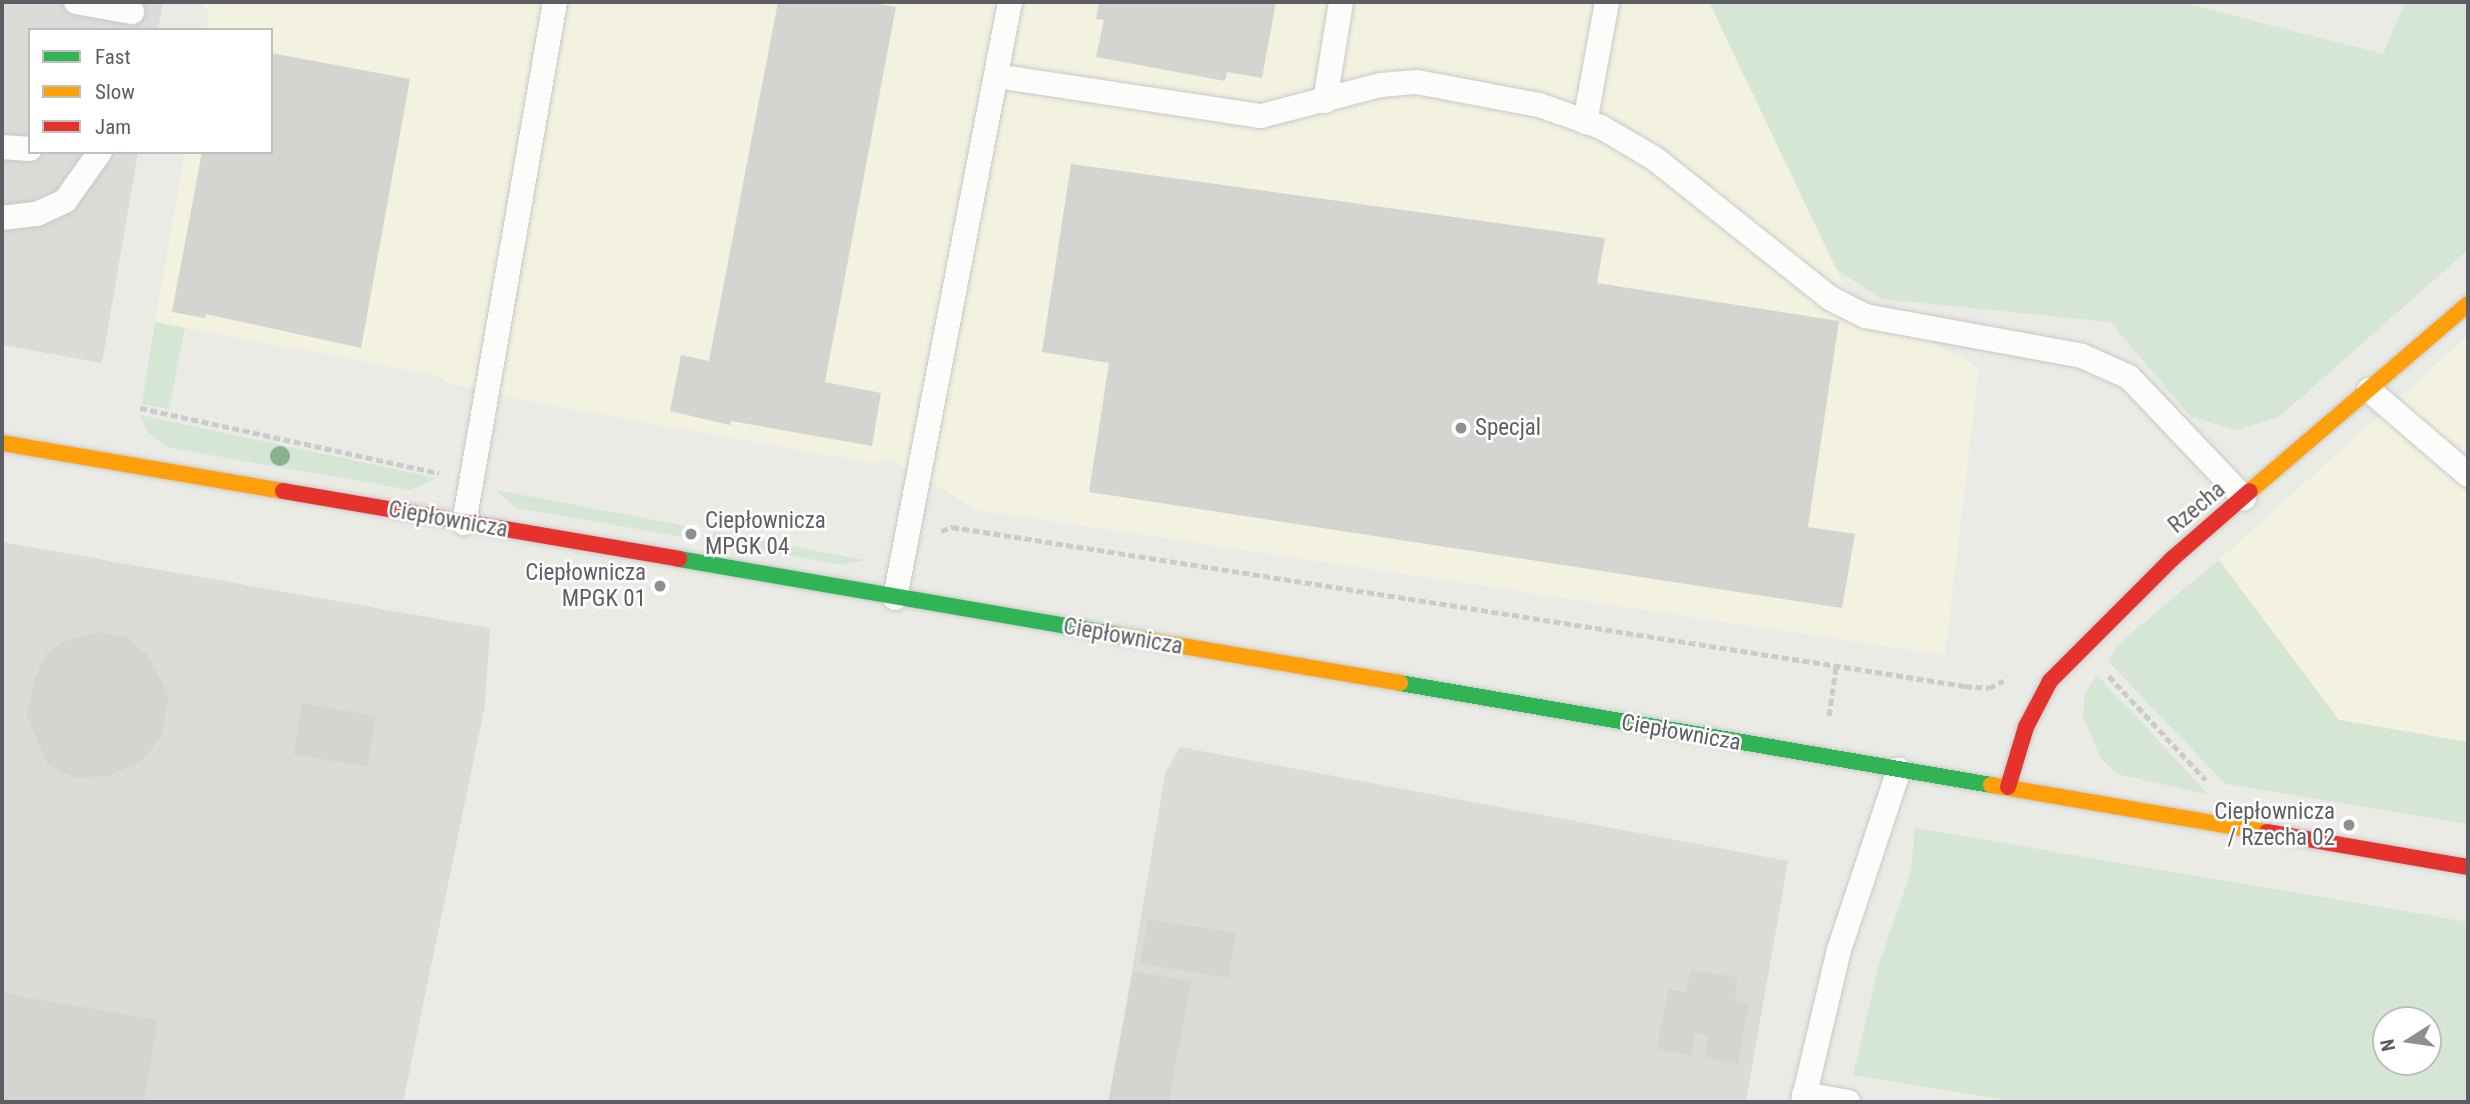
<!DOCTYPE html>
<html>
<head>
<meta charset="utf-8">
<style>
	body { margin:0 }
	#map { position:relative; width:2470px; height:1104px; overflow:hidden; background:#ebebe6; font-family:"Roboto Condensed",sans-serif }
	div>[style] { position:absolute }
	.commercial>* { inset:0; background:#f3f2e0 }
	.industrial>* { inset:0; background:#dcdbd7 }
	.green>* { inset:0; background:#d5e6d5 }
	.building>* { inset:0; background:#d4d4d1 }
	.path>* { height:4.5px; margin-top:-2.25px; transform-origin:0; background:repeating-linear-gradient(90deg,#c9ccca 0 7px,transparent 0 10.5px) }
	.roads { filter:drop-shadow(0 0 2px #c8c9c8) drop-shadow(0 0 2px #c8c9c8) }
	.lane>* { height:24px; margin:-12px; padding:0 12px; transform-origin:12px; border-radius:12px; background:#fcfcfb }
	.fast>* { height:16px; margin:-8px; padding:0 8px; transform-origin:8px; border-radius:8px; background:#30b455 }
	.slow>* { height:16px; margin:-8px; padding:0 8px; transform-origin:8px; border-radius:8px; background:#ff9f0a }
	.jam>* { height:16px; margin:-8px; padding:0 8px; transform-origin:8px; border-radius:8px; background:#e5322d }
	.trees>* { width:20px; height:20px; margin:-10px; border-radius:50%; background:#8cb090 }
	.dots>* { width:19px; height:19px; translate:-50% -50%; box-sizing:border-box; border:4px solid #fff; border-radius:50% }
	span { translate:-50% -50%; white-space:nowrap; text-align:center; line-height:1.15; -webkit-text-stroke:5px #fff; paint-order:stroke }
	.poi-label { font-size:23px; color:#5c5e63 }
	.left { translate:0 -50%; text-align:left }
	.right { translate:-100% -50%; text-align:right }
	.street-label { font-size:23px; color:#5c5e63 }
	.frame { position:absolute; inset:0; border:4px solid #5c5e63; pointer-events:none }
	.legend { position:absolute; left:28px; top:28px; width:245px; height:126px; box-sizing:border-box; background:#fff; border:2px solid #bebfc1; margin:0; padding:9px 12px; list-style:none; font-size:21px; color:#5c5e63 }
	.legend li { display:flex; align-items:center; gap:14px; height:35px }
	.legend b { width:35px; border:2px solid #bebfc1 }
	.north { position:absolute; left:2372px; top:1006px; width:70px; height:70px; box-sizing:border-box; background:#fff; border:2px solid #bebfc1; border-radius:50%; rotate:258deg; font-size:19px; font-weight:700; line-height:28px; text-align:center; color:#5c5e63 }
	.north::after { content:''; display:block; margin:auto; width:24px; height:32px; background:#8e8f91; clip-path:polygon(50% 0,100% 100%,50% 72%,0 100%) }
</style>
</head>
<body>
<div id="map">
	<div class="commercial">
		<i style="clip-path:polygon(200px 2px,1709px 2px,1850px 299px,1979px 367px,1945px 655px,977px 510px,891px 459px,871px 463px,544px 404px,451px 384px,436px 375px,155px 322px,185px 152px,271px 152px,271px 30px,207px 30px,209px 13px)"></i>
		<i style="clip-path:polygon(2468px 336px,2468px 742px,2339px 720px,2219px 560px)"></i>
	</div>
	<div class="industrial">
		<i style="clip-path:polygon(2px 2px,163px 2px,158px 30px,30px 30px,30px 152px,138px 152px,102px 363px,2px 345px)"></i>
		<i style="clip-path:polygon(2px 542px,490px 628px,485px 705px,403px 1102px,2px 1102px)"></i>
		<i style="clip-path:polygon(1180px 747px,1788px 861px,1746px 1102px,1110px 1102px,1165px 774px)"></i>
	</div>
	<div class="green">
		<i style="clip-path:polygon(1709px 2px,2180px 2px,2383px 54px,2405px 2px,2468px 2px,2468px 250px,2279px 417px,2236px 430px,2191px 417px,2110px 322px,1882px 299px,1837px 270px)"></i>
		<i style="clip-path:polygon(155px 322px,185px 328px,169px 409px,142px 404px)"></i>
		<i style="clip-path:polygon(140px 415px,436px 478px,411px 490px,170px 448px,148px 433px)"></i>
		<i style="clip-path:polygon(496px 490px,686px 526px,684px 537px,516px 508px)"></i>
		<i style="clip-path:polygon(713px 531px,863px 560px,844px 565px,712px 542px)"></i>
		<i style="clip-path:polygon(2219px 560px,2339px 720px,2468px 742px,2468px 824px,2225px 784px,2108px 661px,2122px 641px)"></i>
		<i style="clip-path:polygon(2097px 675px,2209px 795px,2117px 774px,2101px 759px,2083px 717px,2085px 693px)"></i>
		<i style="clip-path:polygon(evenodd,1915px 828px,2468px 922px,2468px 1102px,2019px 1102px,1853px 1075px,1879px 965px,1911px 871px,1915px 828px,2386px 1020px,2428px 1020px,2428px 1062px,2386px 1062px,2386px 1020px)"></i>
	</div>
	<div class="building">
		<i style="clip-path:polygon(778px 2px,869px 2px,896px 7px,825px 382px,881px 393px,872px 446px,731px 421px,730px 425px,670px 411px,681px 355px,709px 361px)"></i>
		<i style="clip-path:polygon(1099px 2px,1276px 2px,1262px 78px,1227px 72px,1225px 81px,1096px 57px,1104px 20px,1096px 19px)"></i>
		<i style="clip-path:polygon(271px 53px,410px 79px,361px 348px,206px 314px,205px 318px,172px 312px,202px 152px,271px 152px)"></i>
		<i style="clip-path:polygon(1071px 164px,1605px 238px,1597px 283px,1839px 321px,1808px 527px,1855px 534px,1842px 608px,1089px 492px,1109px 363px,1042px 352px)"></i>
		<i style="clip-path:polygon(100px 632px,126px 637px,147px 654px,169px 695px,162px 735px,143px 760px,109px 776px,76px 778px,48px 765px,27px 718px,34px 679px,47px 653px,69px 639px)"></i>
		<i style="clip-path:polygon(302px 703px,376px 716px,367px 767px,293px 754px)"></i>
		<i style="clip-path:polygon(1148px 919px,1236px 933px,1229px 978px,1140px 964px)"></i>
		<i style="clip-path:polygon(1691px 970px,1737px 977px,1735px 1000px,1749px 1004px,1738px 1064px,1705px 1057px,1708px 1036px,1695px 1033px,1691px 1055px,1657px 1049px,1668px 989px,1685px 992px)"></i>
		<i style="clip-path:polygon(1133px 971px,1191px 981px,1169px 1102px,1108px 1102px)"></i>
		<i style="clip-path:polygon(2px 993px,158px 1020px,144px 1102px,2px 1102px)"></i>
	</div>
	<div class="path">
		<i style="left:140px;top:408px;width:306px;rotate:12.3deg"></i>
		<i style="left:941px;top:531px;width:12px;rotate:-20deg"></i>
		<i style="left:952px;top:527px;width:1025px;rotate:8.92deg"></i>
		<i style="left:1965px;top:686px;width:24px;rotate:5deg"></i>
		<i style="left:1989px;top:688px;width:16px;rotate:-27deg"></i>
		<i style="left:2109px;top:676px;width:142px;rotate:47deg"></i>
		<i style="left:1829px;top:716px;width:51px;rotate:-82.2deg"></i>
	</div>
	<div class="roads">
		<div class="lane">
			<i style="left:76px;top:2px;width:57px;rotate:10.1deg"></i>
			<i style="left:996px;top:76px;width:268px;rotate:8.6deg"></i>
			<i style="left:1261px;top:116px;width:124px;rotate:-14.5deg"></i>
			<i style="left:1381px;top:85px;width:36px;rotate:-5deg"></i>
			<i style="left:1417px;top:82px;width:124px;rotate:10.7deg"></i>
			<i style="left:1539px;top:105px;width:66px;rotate:19.5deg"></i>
			<i style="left:1601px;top:127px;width:61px;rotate:30.3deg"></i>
			<i style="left:1654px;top:158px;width:225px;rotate:38.5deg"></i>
			<i style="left:1830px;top:298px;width:39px;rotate:27deg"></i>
			<i style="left:1865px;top:316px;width:221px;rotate:10.4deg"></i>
			<i style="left:2082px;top:356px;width:51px;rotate:24.1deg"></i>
			<i style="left:2129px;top:377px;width:167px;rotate:46.5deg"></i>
			<i style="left:1325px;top:101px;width:100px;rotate:-80.8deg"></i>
			<i style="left:1585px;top:122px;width:122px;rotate:-79.6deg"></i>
			<i style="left:2px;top:147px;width:28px;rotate:4deg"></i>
			<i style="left:2px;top:218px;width:35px;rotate:-7deg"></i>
			<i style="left:37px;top:214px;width:31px;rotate:-25deg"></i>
			<i style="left:65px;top:201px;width:60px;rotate:-54.5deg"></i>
			<i style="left:2369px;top:390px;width:130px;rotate:40.6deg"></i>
			<i style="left:464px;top:523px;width:529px;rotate:-80.09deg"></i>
			<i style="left:895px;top:598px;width:607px;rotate:-79.08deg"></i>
			<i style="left:1804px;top:1094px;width:45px;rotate:10.3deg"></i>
			<i style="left:1803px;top:1102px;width:156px;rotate:-76.7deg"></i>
			<i style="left:1839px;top:950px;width:190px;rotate:-71.6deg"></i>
		</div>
		<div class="fast">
			<i style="left:679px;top:559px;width:445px;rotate:9.8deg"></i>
			<i style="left:1400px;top:683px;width:600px;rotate:9.79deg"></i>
		</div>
		<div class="slow">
			<i style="left:2px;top:443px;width:285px;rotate:9.7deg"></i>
			<i style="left:2250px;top:491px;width:287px;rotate:-40.6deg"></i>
			<i style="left:1117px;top:635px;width:287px;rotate:9.6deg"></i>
			<i style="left:1991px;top:785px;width:280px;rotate:9.7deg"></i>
		</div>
		<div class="jam">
			<i style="left:283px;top:491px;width:402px;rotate:9.7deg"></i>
			<i style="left:2008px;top:787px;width:63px;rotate:-73.3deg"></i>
			<i style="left:2026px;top:727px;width:52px;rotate:-62.4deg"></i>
			<i style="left:2050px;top:681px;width:173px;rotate:-45deg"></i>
			<i style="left:2172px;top:559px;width:103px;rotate:-41.1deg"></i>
			<i style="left:2267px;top:832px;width:204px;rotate:9.9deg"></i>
		</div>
	</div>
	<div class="trees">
		<i style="left:280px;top:456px"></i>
	</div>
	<div class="dots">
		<i style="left:1461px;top:428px;background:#8e8f91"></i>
		<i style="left:691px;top:534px;background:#8e8f91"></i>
		<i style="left:660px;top:586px;background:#8e8f91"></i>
		<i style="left:2349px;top:825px;background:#8e8f91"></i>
	</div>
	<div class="poi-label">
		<span class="left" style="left:1475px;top:428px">Specjal</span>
		<span class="left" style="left:705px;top:534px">Ciepłownicza<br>MPGK 04</span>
		<span class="right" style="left:646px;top:586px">Ciepłownicza<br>MPGK 01</span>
		<span class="right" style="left:2335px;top:825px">Ciepłownicza<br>/ Rzecha 02</span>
	</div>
	<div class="street-label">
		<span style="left:2197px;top:508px;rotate:-40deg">Rzecha</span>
		<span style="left:448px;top:520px;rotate:10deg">Ciepłownicza</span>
		<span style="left:1123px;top:637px;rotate:10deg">Ciepłownicza</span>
		<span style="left:1681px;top:733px;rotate:10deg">Ciepłownicza</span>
	</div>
	<div class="frame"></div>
	<ul class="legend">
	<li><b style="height:9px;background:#30b455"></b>Fast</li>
	<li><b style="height:9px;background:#ff9f0a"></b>Slow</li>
	<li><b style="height:9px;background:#e5322d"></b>Jam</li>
	</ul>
	<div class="north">N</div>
</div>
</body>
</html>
